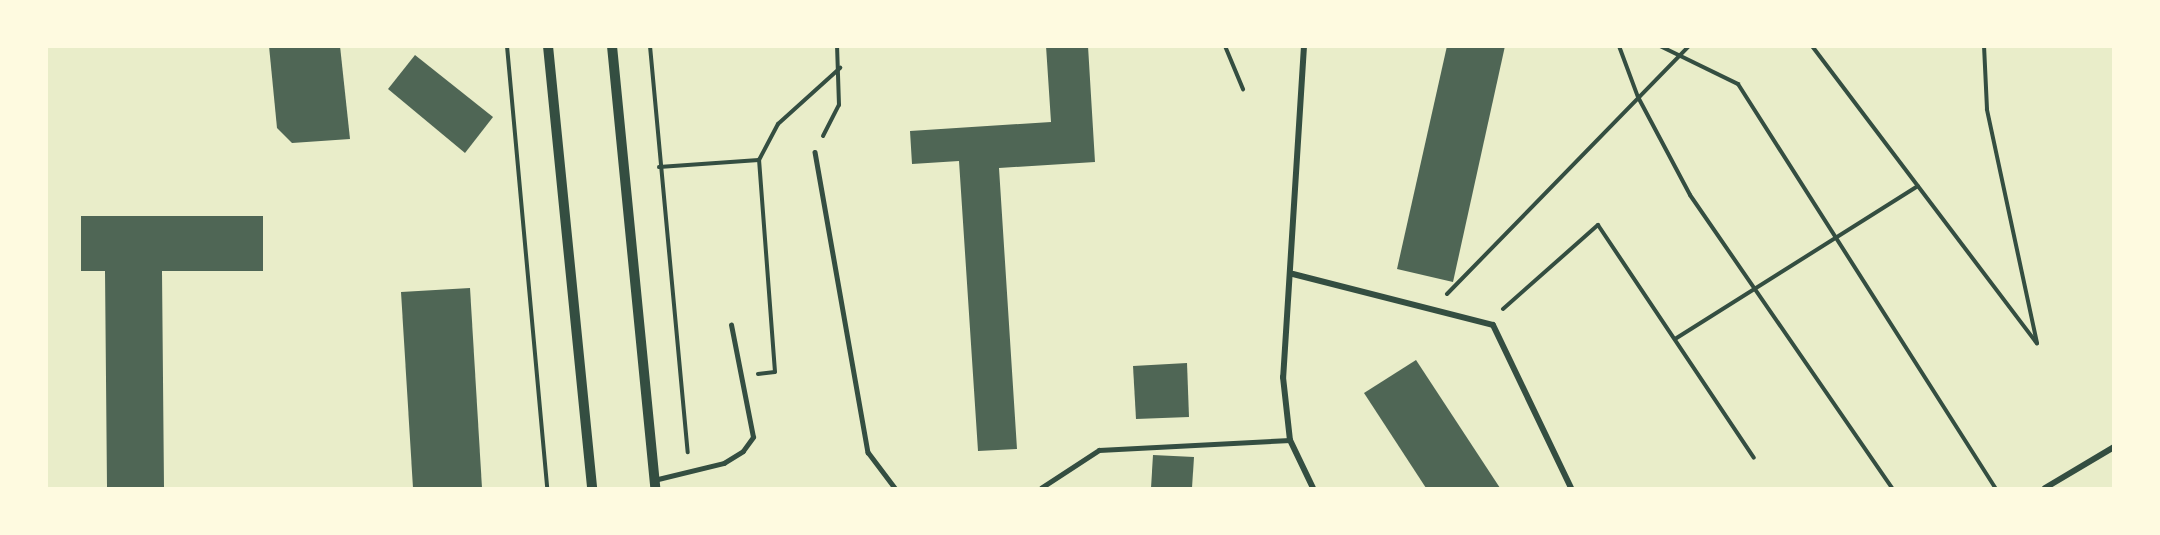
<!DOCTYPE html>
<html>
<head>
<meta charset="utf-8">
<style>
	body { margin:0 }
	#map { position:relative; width:2160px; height:535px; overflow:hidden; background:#e9edc9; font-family:Inter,sans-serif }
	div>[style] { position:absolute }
	.building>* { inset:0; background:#4f6655 }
	.path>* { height:4px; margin:-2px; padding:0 2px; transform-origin:2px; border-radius:2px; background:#344e41 }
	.service>* { height:4.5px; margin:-2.25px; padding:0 2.25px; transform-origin:2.25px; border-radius:2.25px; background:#344e41 }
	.minor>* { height:6px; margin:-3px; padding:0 3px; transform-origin:3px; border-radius:3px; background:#344e41 }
	.tertiary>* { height:10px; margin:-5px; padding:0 5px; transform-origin:5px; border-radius:5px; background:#344e41 }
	span { translate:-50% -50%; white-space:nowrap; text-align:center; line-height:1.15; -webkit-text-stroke:6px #fefae0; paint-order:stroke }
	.frame { position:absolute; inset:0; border:48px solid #fefae0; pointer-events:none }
</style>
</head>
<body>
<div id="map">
	<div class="building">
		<i style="clip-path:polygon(269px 46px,340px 46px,350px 139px,292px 143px,277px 128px)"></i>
		<i style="clip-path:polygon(1046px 46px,1088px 46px,1095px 162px,999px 168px,1017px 449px,978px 451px,959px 161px,912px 164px,910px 131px,1051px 122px)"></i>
		<i style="clip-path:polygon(1447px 46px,1505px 46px,1453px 282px,1397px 269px)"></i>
		<i style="clip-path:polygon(415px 55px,493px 117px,465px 153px,388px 89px)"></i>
		<i style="clip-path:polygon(81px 216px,263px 216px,263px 271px,162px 271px,164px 488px,107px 488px,105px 271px,81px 271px)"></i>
		<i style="clip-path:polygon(470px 288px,482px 488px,413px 488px,401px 292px)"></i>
		<i style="clip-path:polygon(1416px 360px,1500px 488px,1426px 488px,1364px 393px)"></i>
		<i style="clip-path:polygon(1187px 363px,1189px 417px,1136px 419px,1133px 366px)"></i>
		<i style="clip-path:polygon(1153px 455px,1194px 457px,1192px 488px,1151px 488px)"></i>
	</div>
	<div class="path">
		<i style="left:507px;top:46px;width:444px;rotate:84.8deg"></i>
		<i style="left:650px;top:46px;width:408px;rotate:84.7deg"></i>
		<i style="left:1225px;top:46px;width:47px;rotate:67.3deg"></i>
		<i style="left:1619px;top:46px;width:54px;rotate:69.6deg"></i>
		<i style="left:1638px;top:97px;width:111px;rotate:62deg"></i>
		<i style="left:1690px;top:195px;width:356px;rotate:55.4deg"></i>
		<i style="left:1660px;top:46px;width:87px;rotate:26deg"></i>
		<i style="left:1738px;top:84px;width:479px;rotate:57.5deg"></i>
		<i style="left:1812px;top:46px;width:373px;rotate:52.9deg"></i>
		<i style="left:2037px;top:343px;width:239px;rotate:-102.1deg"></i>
		<i style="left:1987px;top:109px;width:63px;rotate:-92.7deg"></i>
		<i style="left:823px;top:136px;width:35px;rotate:-63deg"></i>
		<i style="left:839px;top:105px;width:59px;rotate:-91.9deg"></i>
		<i style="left:659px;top:167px;width:100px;rotate:-4deg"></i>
		<i style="left:1447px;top:294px;width:347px;rotate:-45.7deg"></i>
		<i style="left:1503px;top:309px;width:127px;rotate:-41.5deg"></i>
		<i style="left:1598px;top:225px;width:280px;rotate:56.2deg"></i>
		<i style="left:1675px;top:339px;width:287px;rotate:-32.2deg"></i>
		<i style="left:758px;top:374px;width:17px;rotate:-7deg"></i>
		<i style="left:775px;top:372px;width:213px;rotate:-94.3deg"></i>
		<i style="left:759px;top:160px;width:41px;rotate:-62.2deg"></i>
		<i style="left:778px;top:124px;width:84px;rotate:-42.1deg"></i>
	</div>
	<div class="service">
		<i style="left:815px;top:152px;width:305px;rotate:80deg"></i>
		<i style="left:868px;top:452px;width:45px;rotate:53.1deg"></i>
		<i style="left:654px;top:480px;width:72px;rotate:-13.7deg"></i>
		<i style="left:724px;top:463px;width:22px;rotate:-32deg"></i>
		<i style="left:743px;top:451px;width:17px;rotate:-54deg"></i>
		<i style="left:753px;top:437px;width:114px;rotate:-101.1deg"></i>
		<i style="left:1041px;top:488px;width:69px;rotate:-33.2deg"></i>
		<i style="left:1099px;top:450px;width:191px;rotate:-3deg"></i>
	</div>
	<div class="minor">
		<i style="left:1304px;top:46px;width:332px;rotate:93.6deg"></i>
		<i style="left:1283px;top:377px;width:63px;rotate:83.7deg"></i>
		<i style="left:1290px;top:440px;width:53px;rotate:64.4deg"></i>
		<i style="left:1293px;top:274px;width:206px;rotate:14.3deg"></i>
		<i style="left:1493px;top:325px;width:181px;rotate:64.4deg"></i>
		<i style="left:2045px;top:488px;width:80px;rotate:-30.7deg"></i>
	</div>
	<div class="tertiary">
		<i style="left:548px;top:46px;width:444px;rotate:84.3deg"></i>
		<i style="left:612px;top:46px;width:444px;rotate:84.4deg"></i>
	</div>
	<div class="frame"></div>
</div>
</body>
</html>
